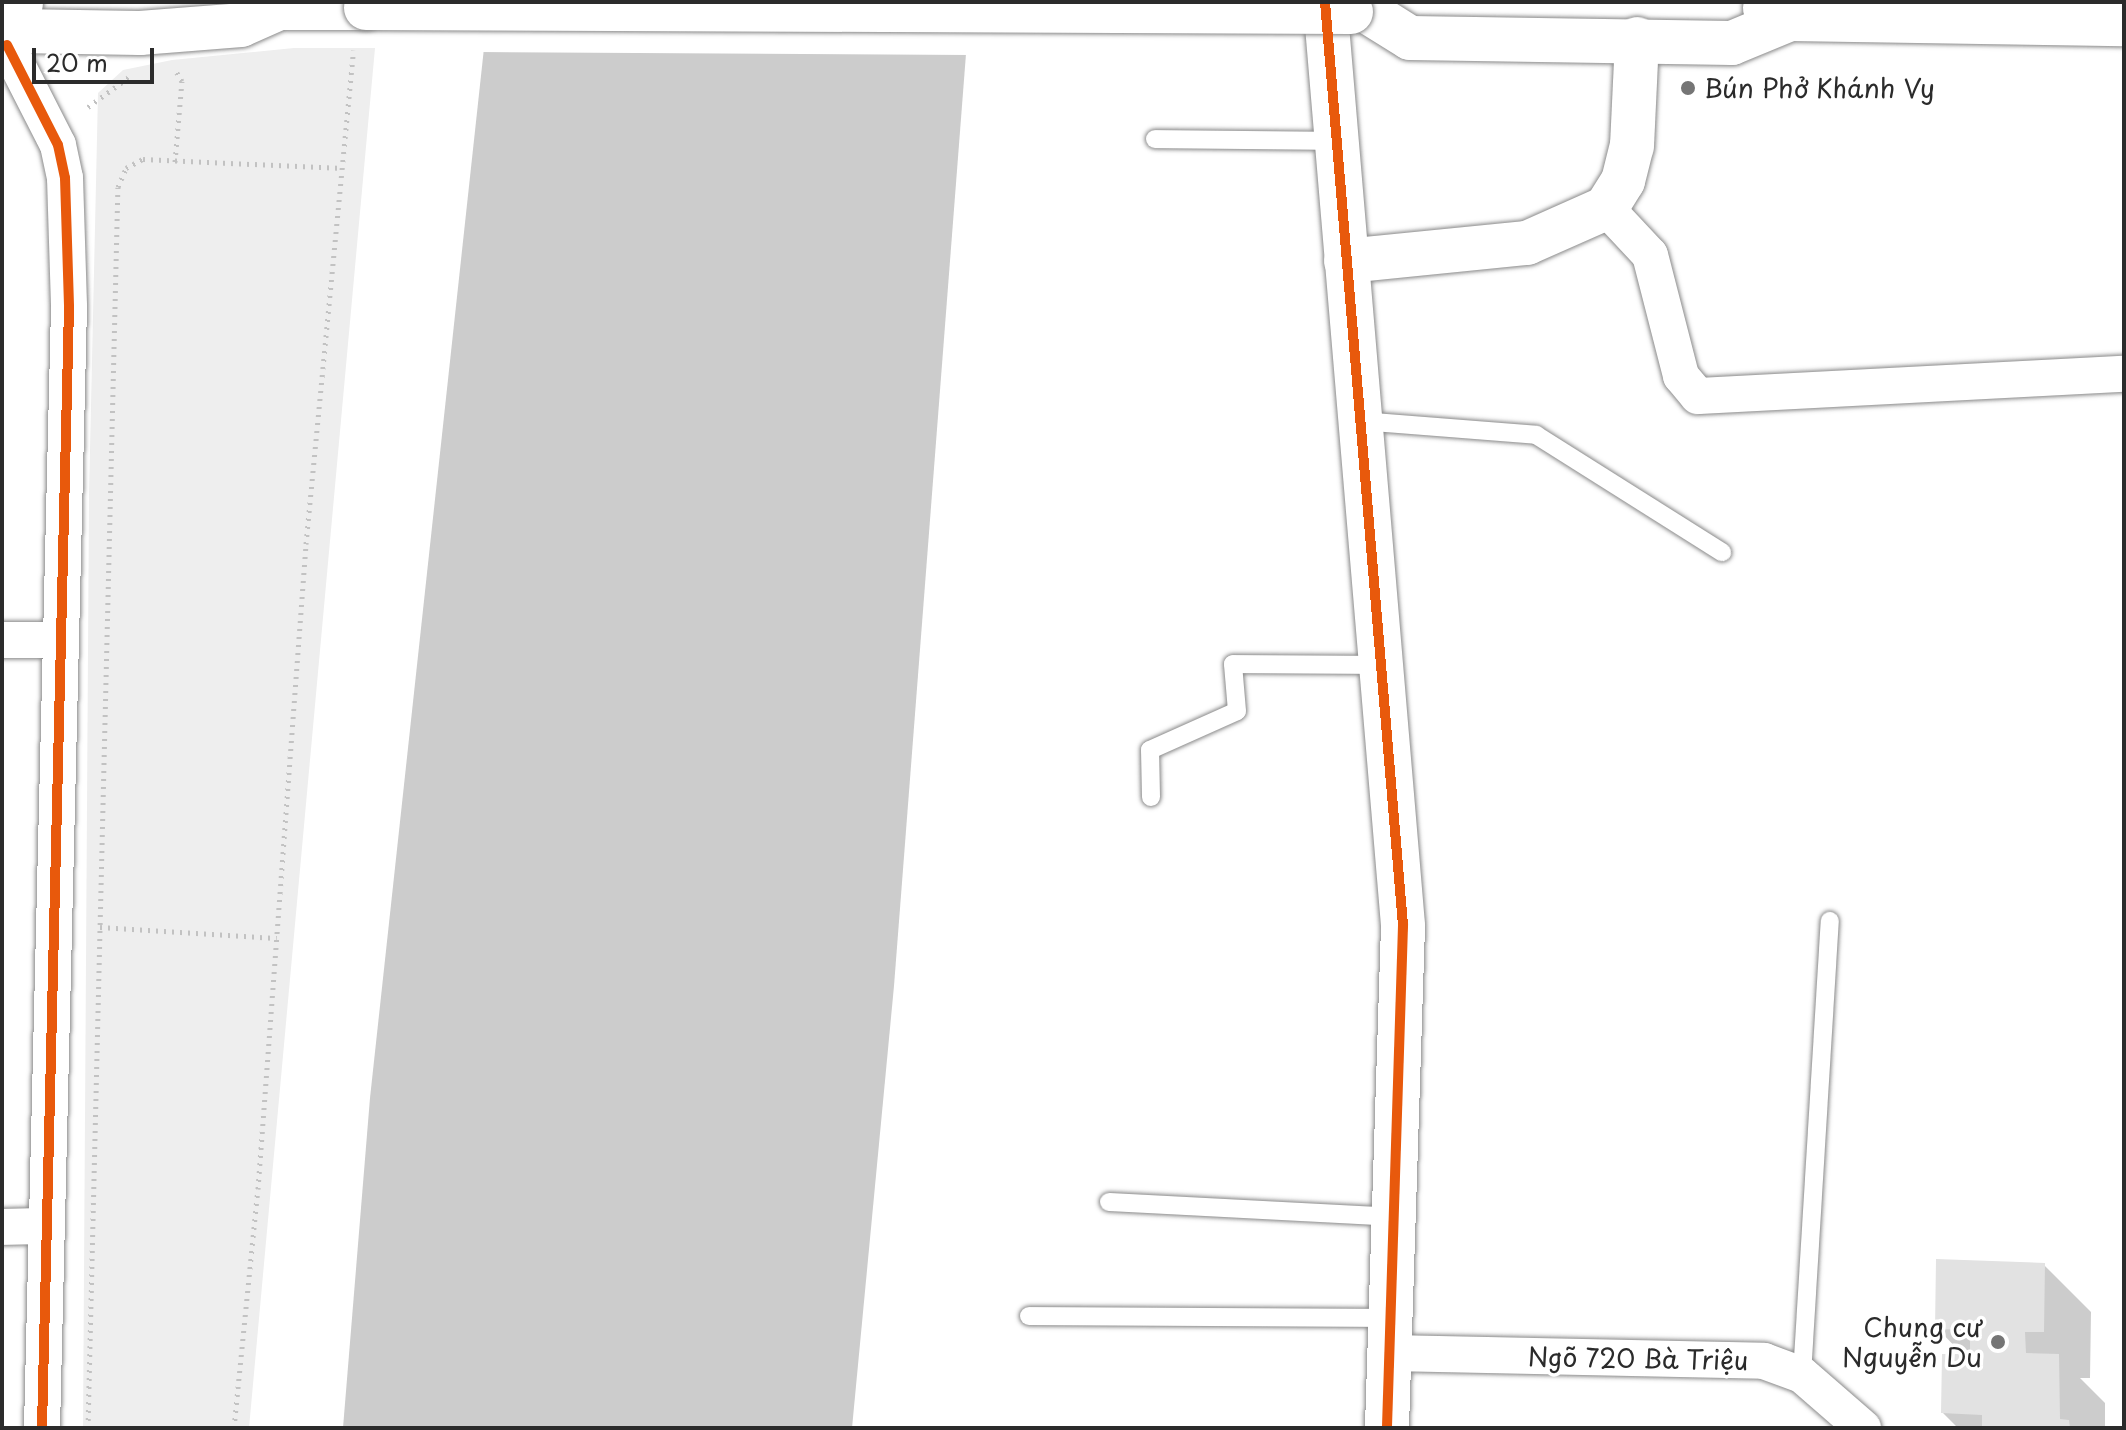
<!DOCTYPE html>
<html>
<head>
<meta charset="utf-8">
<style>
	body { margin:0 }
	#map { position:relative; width:2126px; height:1430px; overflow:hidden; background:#fff; font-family:"Playpen Sans",sans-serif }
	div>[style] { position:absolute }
	.built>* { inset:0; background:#eee }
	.water>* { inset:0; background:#ccc }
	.pier>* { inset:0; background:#fff }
	.shadow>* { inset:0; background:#0003 }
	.building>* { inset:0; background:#e2e2e2 }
	.path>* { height:5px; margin-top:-2.5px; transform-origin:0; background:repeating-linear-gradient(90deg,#c2c2c2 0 2px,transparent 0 8px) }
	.roads { filter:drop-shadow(0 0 2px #8a8a8a) drop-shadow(0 0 2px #8a8a8a) }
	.service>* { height:18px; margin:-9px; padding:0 9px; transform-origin:9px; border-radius:9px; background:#fff }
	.minor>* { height:36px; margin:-18px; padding:0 18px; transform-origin:18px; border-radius:18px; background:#fff }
	.tertiary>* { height:44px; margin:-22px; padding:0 22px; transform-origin:22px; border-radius:22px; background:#fff }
	.secondary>* { height:44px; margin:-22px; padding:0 22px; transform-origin:22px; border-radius:22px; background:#fff }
	.primary>* { height:44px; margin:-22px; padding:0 22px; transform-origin:22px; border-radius:22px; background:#fff }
	.bridges { filter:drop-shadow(0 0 2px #8a8a8a) drop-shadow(0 0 2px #8a8a8a) }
	.secondary-bridge>* { height:44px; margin:-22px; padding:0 22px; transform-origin:22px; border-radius:22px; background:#fff }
	.cycleway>* { height:10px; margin:-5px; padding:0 5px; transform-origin:5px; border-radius:5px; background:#e8590c }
	.dots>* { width:22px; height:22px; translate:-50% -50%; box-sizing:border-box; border:4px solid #fff; border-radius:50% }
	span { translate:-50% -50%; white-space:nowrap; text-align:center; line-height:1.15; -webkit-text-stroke:7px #fff; paint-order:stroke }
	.poi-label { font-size:26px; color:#2b2b2b }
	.left { translate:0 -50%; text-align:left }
	.right { translate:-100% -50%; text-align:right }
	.street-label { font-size:26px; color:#2b2b2b }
	.frame { position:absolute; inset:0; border:4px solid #2b2b2b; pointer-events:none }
	.scale { position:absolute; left:32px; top:48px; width:122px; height:36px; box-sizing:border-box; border:4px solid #2b2b2b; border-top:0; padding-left:10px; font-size:24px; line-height:28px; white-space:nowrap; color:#2b2b2b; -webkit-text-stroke:6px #fff; paint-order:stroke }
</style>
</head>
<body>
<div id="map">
	<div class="built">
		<i style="clip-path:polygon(294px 48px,375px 48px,249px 1428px,83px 1428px,89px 496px,98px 93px,123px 70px,172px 60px)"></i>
	</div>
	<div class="water">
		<i style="clip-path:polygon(489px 2px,970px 2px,894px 986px,852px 1428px,343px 1428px,370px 1098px)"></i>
	</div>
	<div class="pier">
		<i style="clip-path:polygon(485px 2px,974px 2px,970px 55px,480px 52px)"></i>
	</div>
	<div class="shadow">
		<i style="clip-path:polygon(2044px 1265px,2091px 1312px,2090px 1378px,2080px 1378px,2105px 1403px,2105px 1428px,1958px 1428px,1943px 1413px,1964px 1356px,1937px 1328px)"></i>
	</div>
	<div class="building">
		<i style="clip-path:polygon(1936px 1259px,2045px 1263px,2044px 1332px,2025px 1332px,2026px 1353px,2059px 1354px,2060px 1419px,2069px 1420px,2070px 1428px,1982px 1428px,1982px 1415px,1941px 1413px,1942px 1354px,1970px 1354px,1970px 1330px,1935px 1329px)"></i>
	</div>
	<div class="path">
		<i style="left:88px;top:107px;width:51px;rotate:-36.2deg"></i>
		<i style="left:175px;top:162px;width:81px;rotate:-85.1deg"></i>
		<i style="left:182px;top:81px;width:12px;rotate:-121deg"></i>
		<i style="left:100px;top:927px;width:177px;rotate:3.6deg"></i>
		<i style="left:88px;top:1428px;width:1241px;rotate:-88.62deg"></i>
		<i style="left:118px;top:187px;width:21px;rotate:-67deg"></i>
		<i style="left:126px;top:168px;width:19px;rotate:-28deg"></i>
		<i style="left:143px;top:159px;width:200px;rotate:2.6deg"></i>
		<i style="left:234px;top:1428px;width:240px;rotate:-84.3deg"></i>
		<i style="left:258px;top:1189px;width:647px;rotate:-85.74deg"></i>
		<i style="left:306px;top:544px;width:496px;rotate:-84.5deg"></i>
	</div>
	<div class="roads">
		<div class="service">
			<i style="left:1155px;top:139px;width:181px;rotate:0.6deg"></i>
			<i style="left:1360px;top:421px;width:177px;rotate:4.5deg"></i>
			<i style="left:1536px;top:435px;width:220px;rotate:32.2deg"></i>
			<i style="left:1151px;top:797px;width:47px;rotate:-91.2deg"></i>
			<i style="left:1150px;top:750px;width:95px;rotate:-24.1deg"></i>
			<i style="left:1237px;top:711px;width:47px;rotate:-94.9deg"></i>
			<i style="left:1233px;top:664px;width:148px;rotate:0.4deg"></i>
			<i style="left:1109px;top:1202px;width:284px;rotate:3deg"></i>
			<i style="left:1029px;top:1316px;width:361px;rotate:0.3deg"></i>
			<i style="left:1802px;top:1375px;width:455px;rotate:-86.5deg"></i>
		</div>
		<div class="minor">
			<i style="left:7px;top:45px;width:112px;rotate:63deg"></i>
			<i style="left:58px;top:145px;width:34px;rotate:78deg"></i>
			<i style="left:65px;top:178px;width:129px;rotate:88.2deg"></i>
			<i style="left:69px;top:307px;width:1121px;rotate:91.38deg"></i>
			<i style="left:1606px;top:208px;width:64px;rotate:46.9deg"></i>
			<i style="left:1650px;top:255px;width:125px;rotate:75.6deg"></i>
			<i style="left:1681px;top:376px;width:26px;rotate:50deg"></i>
			<i style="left:1698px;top:396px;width:427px;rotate:-3deg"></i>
			<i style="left:2px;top:640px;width:55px"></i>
			<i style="left:2px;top:1227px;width:44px;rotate:-1.3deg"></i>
			<i style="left:1390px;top:1353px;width:374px;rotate:1.2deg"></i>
			<i style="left:1764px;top:1361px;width:40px;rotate:20.2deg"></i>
			<i style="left:1802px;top:1375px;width:81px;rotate:41deg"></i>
		</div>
		<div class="tertiary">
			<i style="left:1325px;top:2px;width:927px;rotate:85.17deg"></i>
			<i style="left:1403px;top:926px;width:502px;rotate:91.83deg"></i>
			<i style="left:1346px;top:261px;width:182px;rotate:-5.7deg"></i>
			<i style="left:1527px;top:243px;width:86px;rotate:-23.9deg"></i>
			<i style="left:1606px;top:208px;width:32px;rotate:-58deg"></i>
			<i style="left:1623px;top:181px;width:36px;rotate:-76deg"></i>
			<i style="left:1632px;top:146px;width:107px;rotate:-87.3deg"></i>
		</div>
		<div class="secondary">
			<i style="left:1765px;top:8px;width:27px;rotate:24deg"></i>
			<i style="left:1790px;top:19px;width:334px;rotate:0.9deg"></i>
			<i style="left:1370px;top:13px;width:47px;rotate:32deg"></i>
			<i style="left:1410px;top:38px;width:322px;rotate:0.9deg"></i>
			<i style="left:1732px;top:43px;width:63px;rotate:-22.5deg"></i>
			<i style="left:16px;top:31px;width:124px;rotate:0.9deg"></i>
			<i style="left:140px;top:33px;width:101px;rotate:-4.5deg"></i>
			<i style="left:241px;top:25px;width:42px;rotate:-24.1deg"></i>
			<i style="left:279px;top:8px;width:87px"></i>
		</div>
		<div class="primary">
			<i style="left:2px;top:49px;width:23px;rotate:-52deg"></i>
			<i style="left:16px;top:31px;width:29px;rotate:-80deg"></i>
		</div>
	</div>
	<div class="bridges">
		<div class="secondary-bridge">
			<i style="left:366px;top:8px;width:985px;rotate:0.23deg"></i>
		</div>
	</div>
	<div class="cycleway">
		<i style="left:1325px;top:2px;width:927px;rotate:85.17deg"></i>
		<i style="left:1403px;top:926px;width:502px;rotate:91.83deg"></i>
		<i style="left:7px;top:45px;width:112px;rotate:63deg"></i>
		<i style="left:58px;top:145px;width:34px;rotate:78deg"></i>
		<i style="left:65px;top:178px;width:129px;rotate:88.2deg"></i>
		<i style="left:69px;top:307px;width:1121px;rotate:91.38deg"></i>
	</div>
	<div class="dots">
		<i style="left:1688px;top:88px;background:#757575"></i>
		<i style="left:1998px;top:1342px;background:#757575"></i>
	</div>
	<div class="poi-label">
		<span class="left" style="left:1704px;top:88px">Bún Phở Khánh Vy</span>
		<span class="right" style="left:1982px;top:1342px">Chung cư<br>Nguyễn Du</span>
	</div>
	<div class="street-label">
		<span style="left:1638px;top:1358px;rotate:1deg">Ngõ 720 Bà Triệu</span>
	</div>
	<div class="frame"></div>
	<div class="scale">20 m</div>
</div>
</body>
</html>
